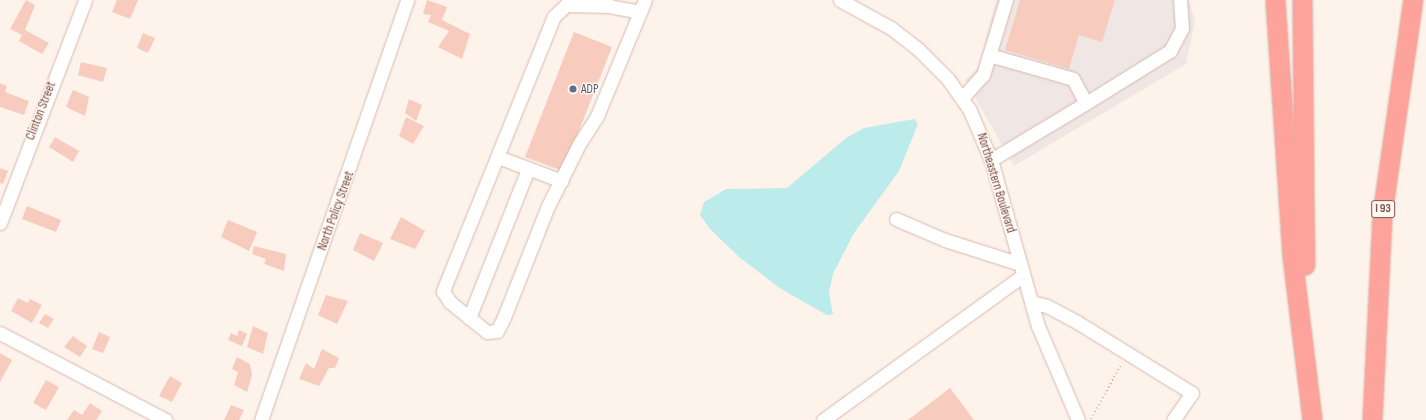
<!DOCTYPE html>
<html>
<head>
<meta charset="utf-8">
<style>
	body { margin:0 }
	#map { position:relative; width:1426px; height:420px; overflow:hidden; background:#fef3ea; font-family:"Sofia Sans Condensed",sans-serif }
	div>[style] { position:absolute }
	.industrial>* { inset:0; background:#f0e6e3 }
	.water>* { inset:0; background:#bbebea }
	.building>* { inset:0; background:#f7cbbe }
	.path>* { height:2px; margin-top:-1px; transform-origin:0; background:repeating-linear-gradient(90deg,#ddada0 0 1px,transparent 0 4px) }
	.roads { filter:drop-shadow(0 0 1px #d5b9b0) drop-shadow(0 0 1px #d5b9b0) }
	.minor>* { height:13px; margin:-6.5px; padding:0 6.5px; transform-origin:6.5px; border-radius:6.5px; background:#fff }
	.highway>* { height:19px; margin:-9.5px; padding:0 9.5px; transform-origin:9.5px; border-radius:9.5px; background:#fea39b }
	.dots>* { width:11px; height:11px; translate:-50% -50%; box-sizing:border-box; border:2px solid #fff8f2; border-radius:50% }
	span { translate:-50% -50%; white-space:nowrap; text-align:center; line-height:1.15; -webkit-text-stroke:3px #fff8f2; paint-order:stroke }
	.shield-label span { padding:1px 3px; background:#fff8f2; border:1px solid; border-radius:3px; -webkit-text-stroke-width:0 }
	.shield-label { font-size:12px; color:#7d5249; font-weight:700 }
	.service-label { font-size:13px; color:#4e5e75 }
	.left { translate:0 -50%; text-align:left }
	.street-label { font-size:13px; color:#7d5249 }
</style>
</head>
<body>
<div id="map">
	<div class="industrial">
		<i style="clip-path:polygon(996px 0,1189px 0,1195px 21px,1186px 64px,1014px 166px,965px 80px,978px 68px)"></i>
	</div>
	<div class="water">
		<i style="clip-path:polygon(914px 119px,918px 124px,899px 171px,854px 233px,833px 274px,829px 293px,833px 314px,827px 315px,781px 289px,739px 257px,709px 228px,700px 215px,704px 202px,726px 189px,787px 188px,846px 138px,864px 128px)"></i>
	</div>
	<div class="building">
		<i style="clip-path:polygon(26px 0,35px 5px,25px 30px,49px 43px,42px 54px,19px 41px,22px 35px,10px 29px)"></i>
		<i style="clip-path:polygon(117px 0,138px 0,130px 19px,112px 12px)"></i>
		<i style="clip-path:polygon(427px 0,447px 7px,442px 20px,470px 34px,462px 59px,438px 47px,449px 31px,428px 22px,431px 15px,423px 14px)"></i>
		<i style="clip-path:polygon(1020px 0,1115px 0,1102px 42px,1079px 35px,1069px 69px,1005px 50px)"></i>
		<i style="clip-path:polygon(574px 32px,612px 47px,563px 171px,525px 157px)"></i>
		<i style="clip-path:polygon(143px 33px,155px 38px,148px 53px,137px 48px)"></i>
		<i style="clip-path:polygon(81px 62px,107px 68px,103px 82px,78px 75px)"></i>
		<i style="clip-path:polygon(0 83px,7px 86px,5px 92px,29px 101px,24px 115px,0 107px)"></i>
		<i style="clip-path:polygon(73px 90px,89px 97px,85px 116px,66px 107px)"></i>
		<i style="clip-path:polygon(409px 99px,422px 105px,416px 121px,405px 113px)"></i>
		<i style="clip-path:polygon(406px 117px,424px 126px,413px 144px,399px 136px)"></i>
		<i style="clip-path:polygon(55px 137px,79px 151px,73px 162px,49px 147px)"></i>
		<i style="clip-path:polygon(0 168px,8px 171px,3px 184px,0 183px)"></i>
		<i style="clip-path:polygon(27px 206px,61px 220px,56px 232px,22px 219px)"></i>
		<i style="clip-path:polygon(401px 217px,425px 231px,415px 249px,390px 239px)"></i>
		<i style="clip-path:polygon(228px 220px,257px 232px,249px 251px,221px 237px)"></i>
		<i style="clip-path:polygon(360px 233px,383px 243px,374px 261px,353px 250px)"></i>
		<i style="clip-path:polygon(254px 246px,286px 254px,284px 271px,264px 264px,266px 259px,252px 254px)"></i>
		<i style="clip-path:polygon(326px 295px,348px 301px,337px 324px,318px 315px)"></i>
		<i style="clip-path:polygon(18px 298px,28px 303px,30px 299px,42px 305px,32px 323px,11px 311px)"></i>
		<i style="clip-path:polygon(45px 314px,54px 319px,48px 328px,39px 323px)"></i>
		<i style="clip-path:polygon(253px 326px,268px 333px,263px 354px,247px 347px)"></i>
		<i style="clip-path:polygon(239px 330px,247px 334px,242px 346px,228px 340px,231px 333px,237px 336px)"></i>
		<i style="clip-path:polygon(99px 332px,110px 337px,103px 353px,92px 349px)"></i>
		<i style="clip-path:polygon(73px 336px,87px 346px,80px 357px,64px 347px)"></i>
		<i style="clip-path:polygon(322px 349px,339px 358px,335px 368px,329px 368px,319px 386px,299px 379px,306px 363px,314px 369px)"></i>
		<i style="clip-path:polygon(0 353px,12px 360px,0 382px)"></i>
		<i style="clip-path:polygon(237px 357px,250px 364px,252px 375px,247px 392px,234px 385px,238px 372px,232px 369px)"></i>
		<i style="clip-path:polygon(170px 376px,182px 383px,172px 402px,159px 396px)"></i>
		<i style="clip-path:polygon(46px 380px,59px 387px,46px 410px,33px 403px)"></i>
		<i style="clip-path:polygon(950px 388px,974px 420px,908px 420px)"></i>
		<i style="clip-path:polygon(90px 403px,102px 411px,96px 420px,67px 420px,74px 410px,82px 415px)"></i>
		<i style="clip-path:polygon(231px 405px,244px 410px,239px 420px,224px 420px)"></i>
	</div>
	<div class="path">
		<i style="left:1091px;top:419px;width:64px;rotate:-61deg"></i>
	</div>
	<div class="roads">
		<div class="minor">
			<i style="left:840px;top:0;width:58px;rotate:28.8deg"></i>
			<i style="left:891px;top:28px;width:36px;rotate:38deg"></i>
			<i style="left:919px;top:50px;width:41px;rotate:45deg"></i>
			<i style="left:948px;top:79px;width:39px;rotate:55deg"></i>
			<i style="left:970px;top:111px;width:53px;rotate:66.8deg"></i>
			<i style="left:991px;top:160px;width:173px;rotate:74.2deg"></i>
			<i style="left:1038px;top:326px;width:102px;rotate:66.9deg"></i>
			<i style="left:640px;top:12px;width:31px;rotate:-169deg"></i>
			<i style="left:610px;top:6px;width:44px;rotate:-178.7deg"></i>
			<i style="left:566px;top:5px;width:16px;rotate:137deg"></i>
			<i style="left:554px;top:16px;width:297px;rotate:112deg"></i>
			<i style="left:443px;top:291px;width:13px;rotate:58deg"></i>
			<i style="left:450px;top:302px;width:48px;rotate:39deg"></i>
			<i style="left:487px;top:332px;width:10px;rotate:-6deg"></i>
			<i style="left:497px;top:331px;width:16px;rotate:-63deg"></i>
			<i style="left:504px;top:317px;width:119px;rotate:-68.4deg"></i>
			<i style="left:548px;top:206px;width:69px;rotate:-63.4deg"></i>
			<i style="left:579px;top:144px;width:33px;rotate:-57deg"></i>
			<i style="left:597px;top:116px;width:126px;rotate:-67.5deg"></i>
			<i style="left:989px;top:55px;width:87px;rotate:15.9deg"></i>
			<i style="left:1073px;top:79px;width:27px;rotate:62deg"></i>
			<i style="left:1086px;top:103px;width:99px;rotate:-31.8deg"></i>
			<i style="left:1170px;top:51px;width:26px;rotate:-62deg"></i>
			<i style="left:1182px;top:28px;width:28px;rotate:-94deg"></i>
			<i style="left:962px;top:98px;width:31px;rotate:-48deg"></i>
			<i style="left:983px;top:75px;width:78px;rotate:-73deg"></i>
			<i style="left:498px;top:157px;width:68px;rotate:20.6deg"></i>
			<i style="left:991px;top:160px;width:111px;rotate:-31deg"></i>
			<i style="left:896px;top:219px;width:53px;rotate:23.2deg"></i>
			<i style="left:945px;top:240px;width:79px;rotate:17.7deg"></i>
			<i style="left:0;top:223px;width:239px;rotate:-69.1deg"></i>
			<i style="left:1031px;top:302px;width:16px;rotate:14deg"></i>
			<i style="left:1047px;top:306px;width:34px;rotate:28deg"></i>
			<i style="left:1077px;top:322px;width:135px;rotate:31.7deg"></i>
			<i style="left:1192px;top:393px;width:33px;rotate:125deg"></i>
			<i style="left:469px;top:318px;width:160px;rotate:-68.4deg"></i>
			<i style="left:0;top:333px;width:187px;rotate:27.7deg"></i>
			<i style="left:261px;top:420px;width:445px;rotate:-70.8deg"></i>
			<i style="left:823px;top:420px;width:247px;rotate:-35.9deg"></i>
		</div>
		<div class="highway">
			<i style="left:1275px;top:0;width:257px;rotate:86.2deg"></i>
			<i style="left:1292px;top:256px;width:165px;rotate:83deg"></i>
			<i style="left:1302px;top:0;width:265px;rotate:89.4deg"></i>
			<i style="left:1372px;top:420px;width:206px;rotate:-87.2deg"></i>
			<i style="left:1382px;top:214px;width:216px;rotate:-81.8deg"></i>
		</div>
	</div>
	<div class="dots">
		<i style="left:573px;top:89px;background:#5c6f8a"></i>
	</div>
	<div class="shield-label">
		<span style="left:1383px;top:209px">I 93</span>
	</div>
	<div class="service-label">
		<span class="left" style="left:581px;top:89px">ADP</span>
	</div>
	<div class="street-label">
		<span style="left:41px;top:111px;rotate:-69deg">Clinton Street</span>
		<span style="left:996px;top:183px;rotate:73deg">Northeastern Boulevard</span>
		<span style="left:336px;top:211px;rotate:-70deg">North Policy Street</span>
	</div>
</div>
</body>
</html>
